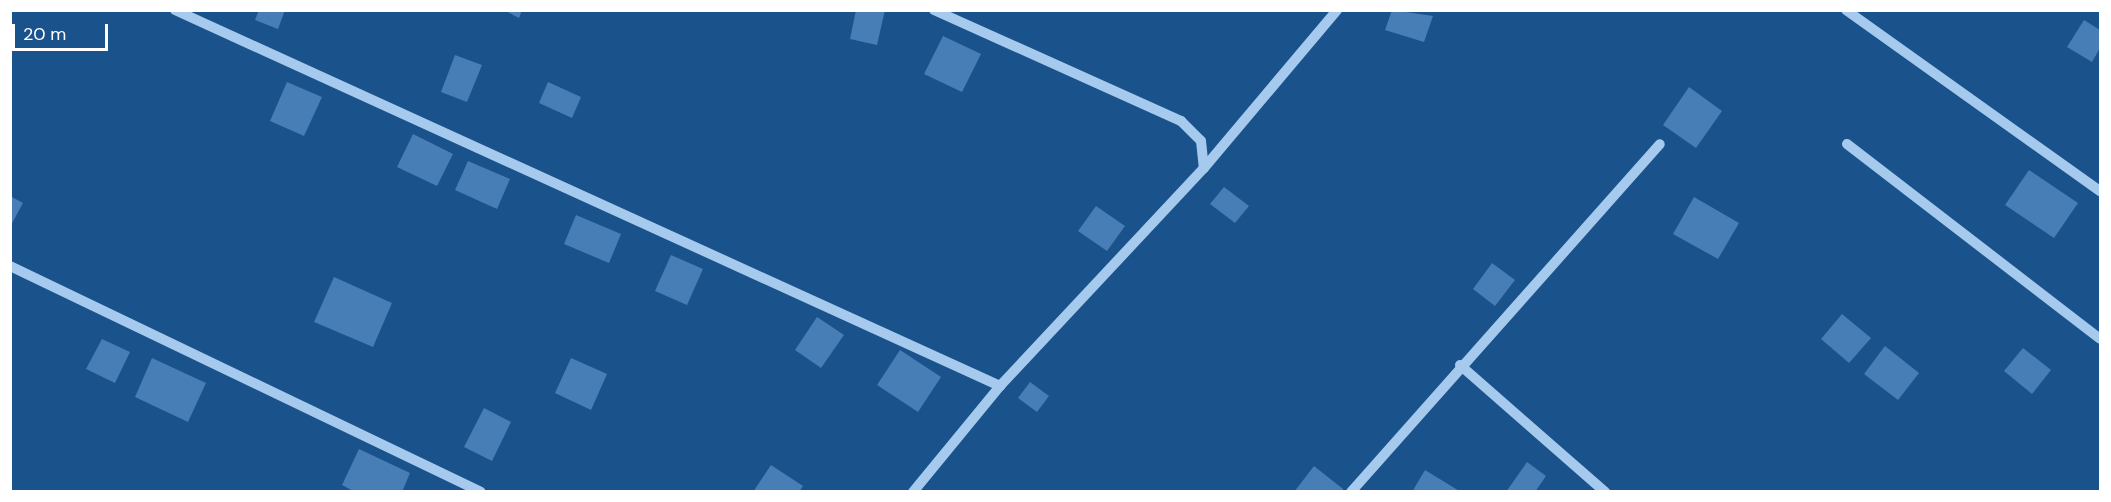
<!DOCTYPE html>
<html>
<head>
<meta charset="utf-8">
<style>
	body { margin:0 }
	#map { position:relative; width:2111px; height:502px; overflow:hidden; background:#1a528c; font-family:"DM Sans",sans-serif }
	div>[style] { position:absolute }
	.building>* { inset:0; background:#477eb6 }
	.minor>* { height:10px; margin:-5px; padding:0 5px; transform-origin:5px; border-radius:5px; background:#a5caed }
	span { translate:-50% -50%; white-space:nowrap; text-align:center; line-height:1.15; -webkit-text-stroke:4.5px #1a528c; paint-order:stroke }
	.frame { position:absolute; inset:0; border:12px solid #fff; pointer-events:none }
	.scale { position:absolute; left:12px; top:24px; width:96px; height:27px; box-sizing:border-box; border:3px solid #fff; border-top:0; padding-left:8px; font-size:18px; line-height:21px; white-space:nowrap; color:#fff; -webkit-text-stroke:4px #1a528c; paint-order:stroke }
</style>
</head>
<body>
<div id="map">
	<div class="building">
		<i style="clip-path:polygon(259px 10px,285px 10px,278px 29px,255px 20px)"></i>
		<i style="clip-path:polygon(504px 10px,522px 10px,519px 18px)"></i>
		<i style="clip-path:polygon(856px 10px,885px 10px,877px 45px,850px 39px)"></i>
		<i style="clip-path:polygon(1392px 10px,1433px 16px,1424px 42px,1385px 30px)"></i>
		<i style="clip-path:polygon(2084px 20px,2100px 30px,2100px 48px,2092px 62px,2067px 47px)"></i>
		<i style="clip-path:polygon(943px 36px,981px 54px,962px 92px,924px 74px)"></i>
		<i style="clip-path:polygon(455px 55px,482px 65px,467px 102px,441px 92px)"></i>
		<i style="clip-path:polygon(287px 82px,322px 97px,304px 136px,270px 121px)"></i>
		<i style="clip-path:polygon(548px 82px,581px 97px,572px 118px,539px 103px)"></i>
		<i style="clip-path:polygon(1689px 87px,1722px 111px,1696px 148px,1663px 125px)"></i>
		<i style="clip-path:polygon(413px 134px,453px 154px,437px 186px,397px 167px)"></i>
		<i style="clip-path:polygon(468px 161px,510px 179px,497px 209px,455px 190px)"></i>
		<i style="clip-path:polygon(2029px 170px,2078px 203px,2054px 238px,2005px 205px)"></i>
		<i style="clip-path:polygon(1224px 187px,1249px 206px,1235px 223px,1210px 204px)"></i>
		<i style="clip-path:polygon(10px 196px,23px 203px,10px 227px)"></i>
		<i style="clip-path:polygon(1694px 197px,1739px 223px,1718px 259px,1673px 234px)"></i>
		<i style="clip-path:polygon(1096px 206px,1125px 226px,1107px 251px,1078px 231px)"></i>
		<i style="clip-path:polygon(576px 215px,621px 234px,609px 263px,564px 244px)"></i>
		<i style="clip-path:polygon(671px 255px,703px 269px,687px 305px,655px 291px)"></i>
		<i style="clip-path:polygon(1492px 263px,1515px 280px,1495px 306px,1473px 289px)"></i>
		<i style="clip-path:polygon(334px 277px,392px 303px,373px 347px,314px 322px)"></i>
		<i style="clip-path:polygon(1842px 314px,1871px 338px,1849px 363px,1821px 339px)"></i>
		<i style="clip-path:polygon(817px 317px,844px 335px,821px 368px,795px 350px)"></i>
		<i style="clip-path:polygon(102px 339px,130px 352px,115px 383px,86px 369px)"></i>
		<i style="clip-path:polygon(1885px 346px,1919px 373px,1898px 400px,1864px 374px)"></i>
		<i style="clip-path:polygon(2023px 348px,2051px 370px,2032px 394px,2004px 371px)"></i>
		<i style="clip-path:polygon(900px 350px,941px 377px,918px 412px,877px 385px)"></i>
		<i style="clip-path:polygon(152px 358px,206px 383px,188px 422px,135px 397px)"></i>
		<i style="clip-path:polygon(571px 358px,607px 374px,591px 410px,555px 393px)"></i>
		<i style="clip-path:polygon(1030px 382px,1049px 396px,1037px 412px,1018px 398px)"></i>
		<i style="clip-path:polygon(484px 408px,511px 422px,492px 461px,464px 447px)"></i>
		<i style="clip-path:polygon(359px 449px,410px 473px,402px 492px,355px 492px,342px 485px)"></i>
		<i style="clip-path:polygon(1527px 462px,1546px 476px,1535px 492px,1506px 492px)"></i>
		<i style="clip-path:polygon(771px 465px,803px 486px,799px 492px,753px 492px)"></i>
		<i style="clip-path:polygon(1314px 466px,1343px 489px,1342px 492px,1294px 492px)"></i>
		<i style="clip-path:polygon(1425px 470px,1461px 492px,1412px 492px)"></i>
	</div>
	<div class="minor">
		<i style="left:175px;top:10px;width:907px;rotate:24.5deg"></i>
		<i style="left:934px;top:10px;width:271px;rotate:24.2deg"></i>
		<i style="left:1181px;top:121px;width:28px;rotate:45deg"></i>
		<i style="left:1201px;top:141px;width:27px;rotate:84deg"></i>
		<i style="left:1846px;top:10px;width:312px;rotate:35.5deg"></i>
		<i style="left:1847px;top:144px;width:319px;rotate:37.6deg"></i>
		<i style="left:10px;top:266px;width:522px;rotate:25.63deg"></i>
		<i style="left:1460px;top:365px;width:193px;rotate:41.2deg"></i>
		<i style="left:913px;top:492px;width:137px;rotate:-50.6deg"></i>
		<i style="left:1000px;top:386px;width:299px;rotate:-46.9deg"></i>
		<i style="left:1204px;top:168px;width:207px;rotate:-49.9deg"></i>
		<i style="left:1351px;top:492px;width:465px;rotate:-48.4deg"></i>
	</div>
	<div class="frame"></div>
	<div class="scale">20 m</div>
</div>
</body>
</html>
